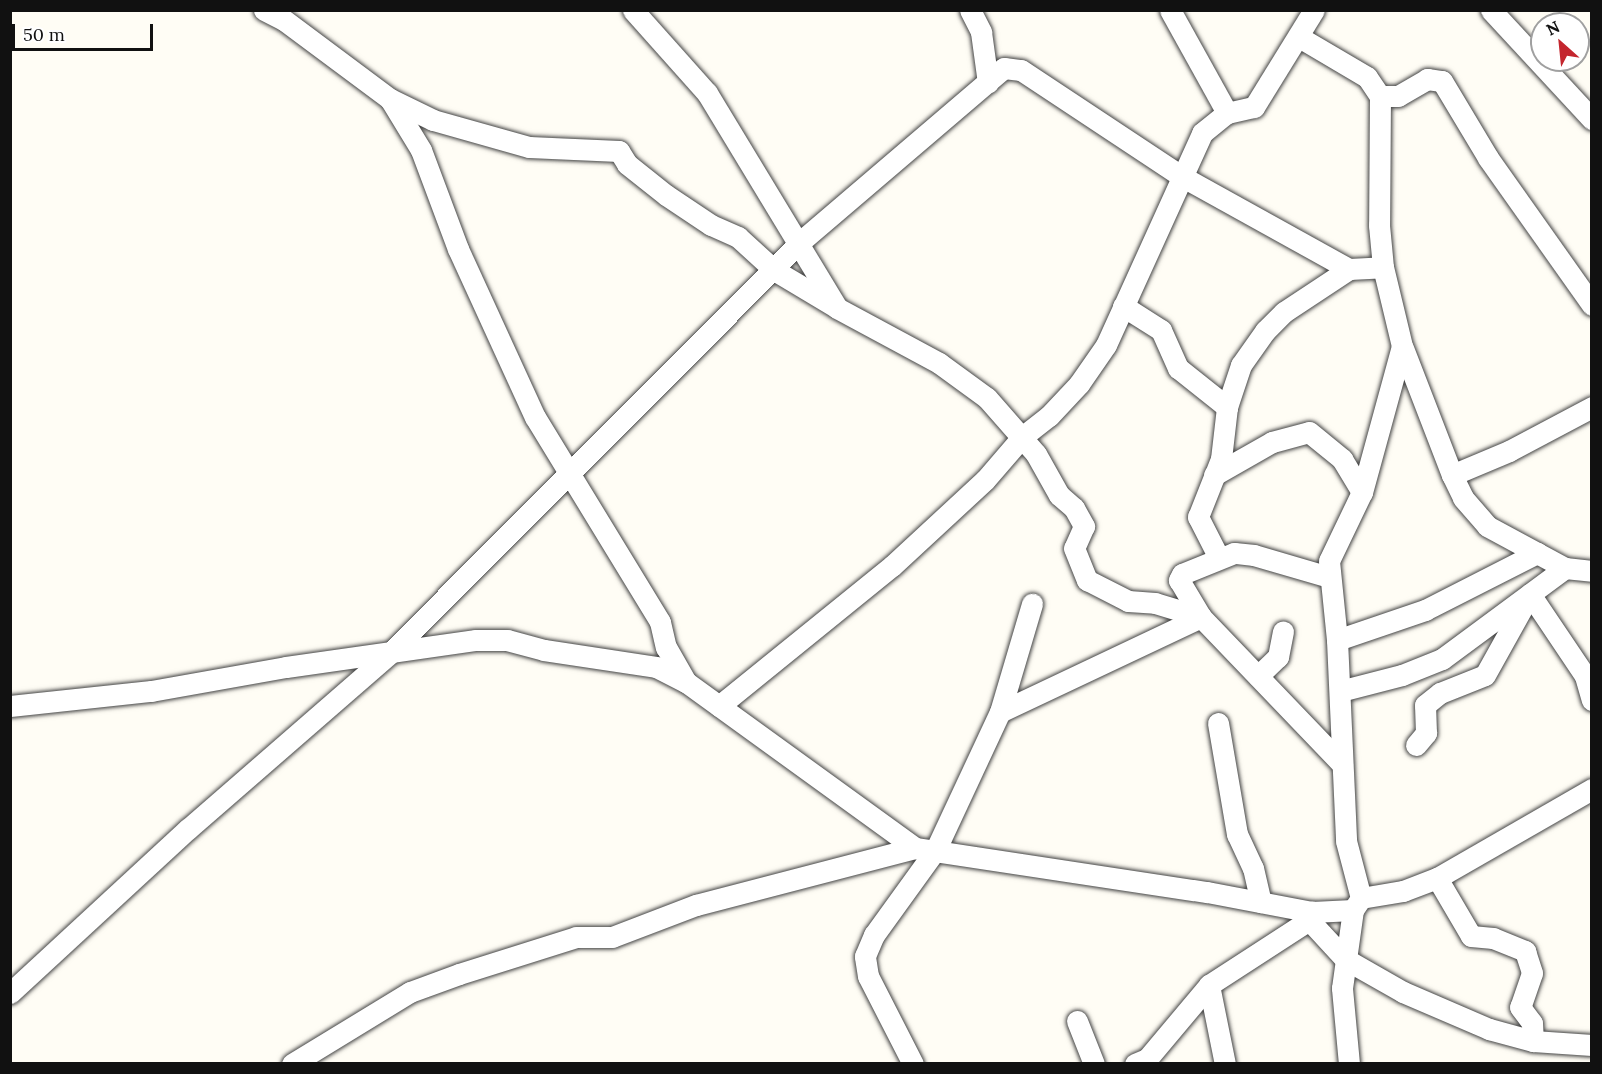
<!DOCTYPE html>
<html>
<head>
<meta charset="utf-8">
<style>
	body { margin:0 }
	#map { position:relative; width:1602px; height:1074px; overflow:hidden; background:#fffdf5; font-family:Lora,serif }
	div>[style] { position:absolute }
	.roads { filter:drop-shadow(0 0 2px #444) drop-shadow(0 0 2px #444) }
	.minor>* { height:21px; margin:-10.5px; padding:0 10.5px; transform-origin:10.5px; border-radius:10.5px; background:#fff }
	span { translate:-50% -50%; white-space:nowrap; text-align:center; line-height:1.15; -webkit-text-stroke:6px #fff; paint-order:stroke }
	.frame { position:absolute; inset:0; border:12px solid #111; pointer-events:none }
	.north { position:absolute; left:1530px; top:12px; width:60px; height:60px; box-sizing:border-box; background:#fff; border:2px solid #a0a0a0; border-radius:50%; rotate:333deg; font-size:16px; font-weight:700; line-height:24px; text-align:center; color:#111 }
	.north::after { content:''; display:block; margin:auto; width:21px; height:27px; background:#c4262e; clip-path:polygon(50% 0,100% 100%,50% 72%,0 100%) }
	.scale { position:absolute; left:12px; top:24px; width:141px; height:27px; box-sizing:border-box; border:3px solid #111; border-top:0; padding-left:8px; font-size:18px; line-height:21px; white-space:nowrap; color:#111; -webkit-text-stroke:4px #fff; paint-order:stroke }
</style>
</head>
<body>
<div id="map">
	<div class="roads">
		<div class="minor">
			<i style="left:264px;top:10px;width:22px;rotate:27deg"></i>
			<i style="left:284px;top:20px;width:132px;rotate:36.7deg"></i>
			<i style="left:390px;top:99px;width:48px;rotate:26deg"></i>
			<i style="left:433px;top:120px;width:100px;rotate:15.7deg"></i>
			<i style="left:529px;top:147px;width:90px;rotate:2.5deg"></i>
			<i style="left:619px;top:151px;width:15px;rotate:58deg"></i>
			<i style="left:627px;top:164px;width:50px;rotate:38.5deg"></i>
			<i style="left:666px;top:195px;width:54px;rotate:33.7deg"></i>
			<i style="left:711px;top:225px;width:30px;rotate:24deg"></i>
			<i style="left:738px;top:237px;width:49px;rotate:42.5deg"></i>
			<i style="left:774px;top:270px;width:72px;rotate:30.8deg"></i>
			<i style="left:633px;top:10px;width:111px;rotate:48.3deg"></i>
			<i style="left:707px;top:93px;width:251px;rotate:58.8deg"></i>
			<i style="left:837px;top:308px;width:116px;rotate:28.3deg"></i>
			<i style="left:939px;top:363px;width:59px;rotate:36.1deg"></i>
			<i style="left:987px;top:398px;width:74px;rotate:48.8deg"></i>
			<i style="left:1036px;top:454px;width:47px;rotate:60.7deg"></i>
			<i style="left:1059px;top:495px;width:20px;rotate:41deg"></i>
			<i style="left:1074px;top:508px;width:21px;rotate:61deg"></i>
			<i style="left:1084px;top:526px;width:24px;rotate:114deg"></i>
			<i style="left:1074px;top:548px;width:35px;rotate:68deg"></i>
			<i style="left:1087px;top:580px;width:46px;rotate:27.1deg"></i>
			<i style="left:1128px;top:601px;width:27px;rotate:4deg"></i>
			<i style="left:1155px;top:603px;width:48px;rotate:16.9deg"></i>
			<i style="left:1201px;top:617px;width:222px;rotate:154.7deg"></i>
			<i style="left:970px;top:10px;width:25px;rotate:63deg"></i>
			<i style="left:981px;top:32px;width:51px;rotate:82.2deg"></i>
			<i style="left:1170px;top:10px;width:118px;rotate:61deg"></i>
			<i style="left:1491px;top:10px;width:149px;rotate:47.2deg"></i>
			<i style="left:1299px;top:37px;width:79px;rotate:30.5deg"></i>
			<i style="left:1367px;top:77px;width:23px;rotate:56deg"></i>
			<i style="left:1380px;top:96px;width:129px;rotate:90.4deg"></i>
			<i style="left:1379px;top:225px;width:42px;rotate:84.6deg"></i>
			<i style="left:1383px;top:267px;width:81px;rotate:76.5deg"></i>
			<i style="left:1402px;top:346px;width:151px;rotate:105.3deg"></i>
			<i style="left:1362px;top:492px;width:76px;rotate:115.6deg"></i>
			<i style="left:1329px;top:561px;width:79px;rotate:84.2deg"></i>
			<i style="left:1337px;top:640px;width:201px;rotate:87.4deg"></i>
			<i style="left:1346px;top:841px;width:59px;rotate:75.3deg"></i>
			<i style="left:1380px;top:96px;width:18px"></i>
			<i style="left:1398px;top:96px;width:34px;rotate:-30deg"></i>
			<i style="left:1427px;top:79px;width:15px;rotate:8deg"></i>
			<i style="left:1442px;top:81px;width:90px;rotate:59.1deg"></i>
			<i style="left:1488px;top:158px;width:180px;rotate:54.7deg"></i>
			<i style="left:390px;top:99px;width:60px;rotate:58.7deg"></i>
			<i style="left:421px;top:150px;width:106px;rotate:69.5deg"></i>
			<i style="left:458px;top:249px;width:185px;rotate:65.4deg"></i>
			<i style="left:535px;top:417px;width:240px;rotate:58.6deg"></i>
			<i style="left:660px;top:622px;width:26px;rotate:77deg"></i>
			<i style="left:666px;top:647px;width:40px;rotate:60.3deg"></i>
			<i style="left:1123px;top:306px;width:45px;rotate:32.3deg"></i>
			<i style="left:1161px;top:330px;width:42px;rotate:65.9deg"></i>
			<i style="left:1178px;top:368px;width:63px;rotate:38.5deg"></i>
			<i style="left:1403px;top:348px;width:136px;rotate:68.9deg"></i>
			<i style="left:1452px;top:475px;width:25px;rotate:64deg"></i>
			<i style="left:1463px;top:498px;width:37px;rotate:49deg"></i>
			<i style="left:1487px;top:526px;width:89px;rotate:28.3deg"></i>
			<i style="left:1565px;top:568px;width:27px;rotate:6deg"></i>
			<i style="left:1214px;top:475px;width:67px;rotate:-29.6deg"></i>
			<i style="left:1272px;top:442px;width:38px;rotate:-15deg"></i>
			<i style="left:1309px;top:432px;width:43px;rotate:39.3deg"></i>
			<i style="left:1342px;top:459px;width:39px;rotate:59deg"></i>
			<i style="left:1452px;top:475px;width:62px;rotate:-22.8deg"></i>
			<i style="left:1509px;top:451px;width:94px;rotate:-27.9deg"></i>
			<i style="left:1218px;top:556px;width:44px;rotate:-117.1deg"></i>
			<i style="left:1198px;top:517px;width:62px;rotate:-68.4deg"></i>
			<i style="left:1221px;top:459px;width:52px;rotate:-83.4deg"></i>
			<i style="left:1227px;top:407px;width:44px;rotate:-71.6deg"></i>
			<i style="left:1241px;top:365px;width:42px;rotate:-54.8deg"></i>
			<i style="left:1265px;top:331px;width:27px;rotate:-45deg"></i>
			<i style="left:1284px;top:312px;width:78px;rotate:-33.5deg"></i>
			<i style="left:1349px;top:269px;width:34px;rotate:-3deg"></i>
			<i style="left:1329px;top:577px;width:78px;rotate:-163.7deg"></i>
			<i style="left:1254px;top:555px;width:20px;rotate:-174deg"></i>
			<i style="left:1234px;top:553px;width:56px;rotate:158deg"></i>
			<i style="left:1182px;top:574px;width:7px;rotate:117deg"></i>
			<i style="left:1179px;top:580px;width:43px;rotate:59.3deg"></i>
			<i style="left:1201px;top:617px;width:204px;rotate:46.2deg"></i>
			<i style="left:1337px;top:640px;width:93px;rotate:-18.8deg"></i>
			<i style="left:1425px;top:610px;width:126px;rotate:-27deg"></i>
			<i style="left:1258px;top:676px;width:28px;rotate:-44deg"></i>
			<i style="left:1278px;top:657px;width:26px;rotate:-79deg"></i>
			<i style="left:1340px;top:691px;width:64px;rotate:-14.5deg"></i>
			<i style="left:1402px;top:675px;width:43px;rotate:-21.8deg"></i>
			<i style="left:1442px;top:659px;width:153px;rotate:-36.5deg"></i>
			<i style="left:10px;top:706px;width:142px;rotate:-6.1deg"></i>
			<i style="left:151px;top:691px;width:137px;rotate:-10.1deg"></i>
			<i style="left:286px;top:667px;width:192px;rotate:-8.1deg"></i>
			<i style="left:476px;top:640px;width:31px"></i>
			<i style="left:507px;top:640px;width:38px;rotate:15deg"></i>
			<i style="left:544px;top:650px;width:113px;rotate:8.6deg"></i>
			<i style="left:656px;top:667px;width:34px;rotate:27deg"></i>
			<i style="left:686px;top:682px;width:283px;rotate:35.9deg"></i>
			<i style="left:719px;top:706px;width:223px;rotate:-39deg"></i>
			<i style="left:892px;top:566px;width:127px;rotate:-42.8deg"></i>
			<i style="left:985px;top:480px;width:57px;rotate:-49.3deg"></i>
			<i style="left:1022px;top:437px;width:34px;rotate:-38deg"></i>
			<i style="left:1049px;top:416px;width:44px;rotate:-46.8deg"></i>
			<i style="left:1079px;top:384px;width:47px;rotate:-55.3deg"></i>
			<i style="left:1106px;top:345px;width:233px;rotate:-65.6deg"></i>
			<i style="left:1202px;top:133px;width:32px;rotate:-39deg"></i>
			<i style="left:1227px;top:113px;width:28px;rotate:-13deg"></i>
			<i style="left:1254px;top:107px;width:114px;rotate:-58.3deg"></i>
			<i style="left:1218px;top:723px;width:113px;rotate:80.3deg"></i>
			<i style="left:1237px;top:834px;width:38px;rotate:65deg"></i>
			<i style="left:1253px;top:868px;width:35px;rotate:77deg"></i>
			<i style="left:1416px;top:745px;width:16px;rotate:-50deg"></i>
			<i style="left:1426px;top:733px;width:28px;rotate:-92deg"></i>
			<i style="left:1425px;top:705px;width:19px;rotate:-39deg"></i>
			<i style="left:1440px;top:693px;width:48px;rotate:-21.8deg"></i>
			<i style="left:1485px;top:675px;width:93px;rotate:-60.9deg"></i>
			<i style="left:1530px;top:594px;width:99px;rotate:56.1deg"></i>
			<i style="left:1585px;top:676px;width:25px;rotate:74deg"></i>
			<i style="left:1437px;top:878px;width:67px;rotate:59.6deg"></i>
			<i style="left:1471px;top:936px;width:22px;rotate:5deg"></i>
			<i style="left:1493px;top:938px;width:35px;rotate:22deg"></i>
			<i style="left:1525px;top:951px;width:23px;rotate:72deg"></i>
			<i style="left:1532px;top:973px;width:36px;rotate:109deg"></i>
			<i style="left:1520px;top:1007px;width:20px;rotate:53deg"></i>
			<i style="left:1532px;top:1023px;width:18px;rotate:87deg"></i>
			<i style="left:1309px;top:920px;width:53px;rotate:47.3deg"></i>
			<i style="left:1345px;top:959px;width:67px;rotate:29.6deg"></i>
			<i style="left:1403px;top:992px;width:94px;rotate:23.3deg"></i>
			<i style="left:1489px;top:1029px;width:46px;rotate:15.3deg"></i>
			<i style="left:1533px;top:1041px;width:59px;rotate:3.9deg"></i>
			<i style="left:1209px;top:985px;width:81px;rotate:78.6deg"></i>
			<i style="left:10px;top:993px;width:242px;rotate:-42.7deg"></i>
			<i style="left:188px;top:829px;width:267px;rotate:-41deg"></i>
			<i style="left:389px;top:654px;width:582px;rotate:-45.07deg"></i>
			<i style="left:800px;top:242px;width:268px;rotate:-40.5deg"></i>
			<i style="left:1004px;top:68px;width:17px;rotate:7deg"></i>
			<i style="left:1021px;top:70px;width:192px;rotate:33.5deg"></i>
			<i style="left:1181px;top:176px;width:192px;rotate:29deg"></i>
			<i style="left:1077px;top:1021px;width:46px;rotate:68.4deg"></i>
			<i style="left:292px;top:1064px;width:138px;rotate:-31.4deg"></i>
			<i style="left:410px;top:992px;width:52px;rotate:-20.2deg"></i>
			<i style="left:459px;top:974px;width:123px;rotate:-17.5deg"></i>
			<i style="left:576px;top:937px;width:36px"></i>
			<i style="left:612px;top:937px;width:90px;rotate:-20.9deg"></i>
			<i style="left:696px;top:905px;width:226px;rotate:-14.6deg"></i>
			<i style="left:915px;top:848px;width:295px;rotate:8.6deg"></i>
			<i style="left:1207px;top:892px;width:107px;rotate:10.8deg"></i>
			<i style="left:1312px;top:912px;width:41px;rotate:-2.8deg"></i>
			<i style="left:1353px;top:910px;width:14px;rotate:-56deg"></i>
			<i style="left:1361px;top:898px;width:43px;rotate:-9.5deg"></i>
			<i style="left:1403px;top:891px;width:36px;rotate:-21deg"></i>
			<i style="left:1437px;top:878px;width:179px;rotate:-29.9deg"></i>
			<i style="left:913px;top:1064px;width:99px;rotate:-117.1deg"></i>
			<i style="left:868px;top:976px;width:20px;rotate:-99deg"></i>
			<i style="left:865px;top:956px;width:23px;rotate:-67deg"></i>
			<i style="left:874px;top:935px;width:106px;rotate:-54.2deg"></i>
			<i style="left:936px;top:849px;width:151px;rotate:-65deg"></i>
			<i style="left:1000px;top:712px;width:113px;rotate:-73.5deg"></i>
			<i style="left:1135px;top:1064px;width:13px;rotate:-23deg"></i>
			<i style="left:1147px;top:1059px;width:97px;rotate:-50deg"></i>
			<i style="left:1209px;top:985px;width:119px;rotate:-33deg"></i>
			<i style="left:1309px;top:920px;width:9px;rotate:-69deg"></i>
			<i style="left:1349px;top:1064px;width:76px;rotate:-95.3deg"></i>
			<i style="left:1342px;top:988px;width:79px;rotate:-82deg"></i>
		</div>
	</div>
	<div class="frame"></div>
	<div class="north">N</div>
	<div class="scale">50 m</div>
</div>
</body>
</html>
